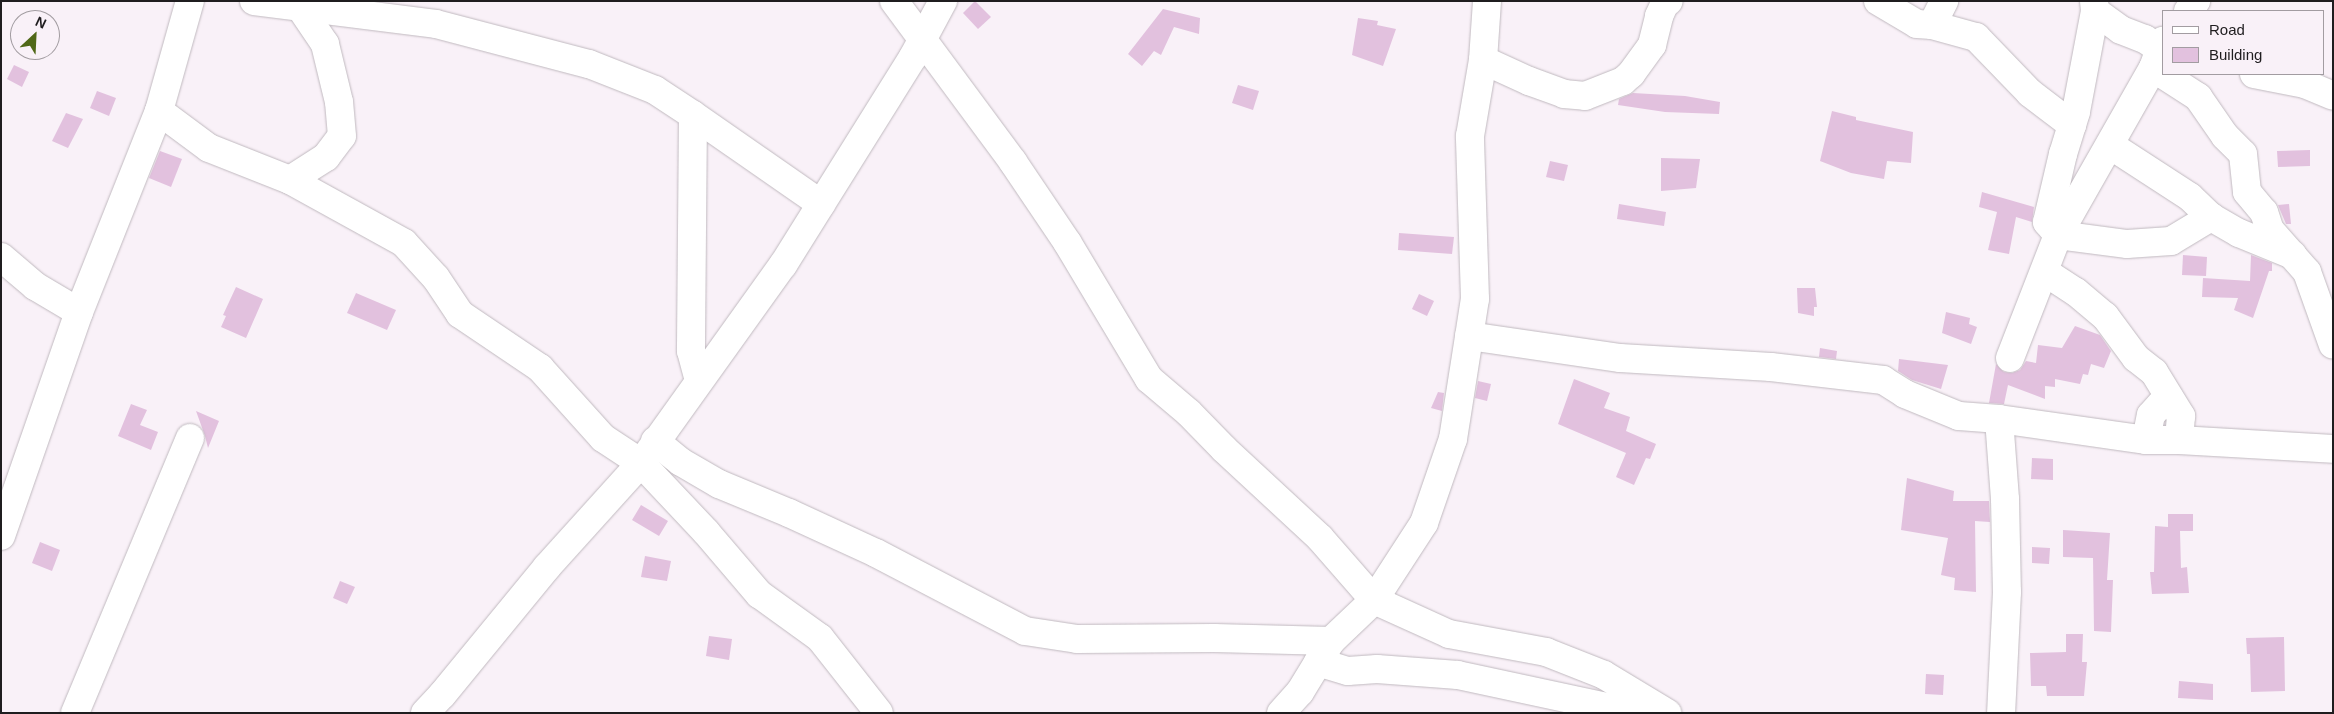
<!DOCTYPE html>
<html>
<head>
<meta charset="utf-8">
<style>
	body { margin:0 }
	#map { position:relative; width:2334px; height:714px; overflow:hidden; background:#f9f1f8; font-family:Helvetica,sans-serif }
	div>[style] { position:absolute }
	.building>* { inset:0; background:#e2c1de }
	.roads { filter:drop-shadow(0 0 1px #c0b9bf) drop-shadow(0 0 1px #c0b9bf) }
	.minor>* { height:28px; margin:-14px; padding:0 14px; transform-origin:14px; border-radius:14px; background:#fff }
	span { translate:-50% -50%; white-space:nowrap; text-align:center; line-height:1.15; -webkit-text-stroke:4.5px #f9f1f8; paint-order:stroke }
	.frame { position:absolute; inset:0; border:2px solid #1f1d1f; pointer-events:none }
	.legend { position:absolute; left:2162px; top:10px; width:162px; height:65px; box-sizing:border-box; background:#f9f1f8; border:1px solid #a29ca1; margin:0; padding:6px 9px; list-style:none; font-size:15px; color:#1f1d1f }
	.legend li { display:flex; align-items:center; gap:10px; height:25px }
	.legend b { width:25px; border:1px solid #a29ca1 }
	.north { position:absolute; left:10px; top:10px; width:50px; height:50px; box-sizing:border-box; background:#f9f1f8; border:1px solid #a29ca1; border-radius:50%; rotate:25deg; font-size:14px; font-weight:700; line-height:20px; text-align:center; color:#1f1d1f }
	.north::after { content:''; display:block; margin:auto; width:18px; height:22px; background:#506818; clip-path:polygon(50% 0,100% 100%,50% 72%,0 100%) }
</style>
</head>
<body>
<div id="map">
	<div class="building">
		<i style="clip-path:polygon(975px 1px,991px 17px,978px 29px,963px 13px)"></i>
		<i style="clip-path:polygon(1163px 9px,1200px 18px,1199px 34px,1174px 27px,1161px 55px,1154px 51px,1142px 66px,1128px 54px)"></i>
		<i style="clip-path:polygon(1358px 18px,1378px 21px,1377px 25px,1396px 29px,1383px 66px,1352px 55px)"></i>
		<i style="clip-path:polygon(14px 65px,29px 72px,22px 87px,7px 79px)"></i>
		<i style="clip-path:polygon(1238px 85px,1259px 91px,1253px 110px,1232px 103px)"></i>
		<i style="clip-path:polygon(97px 91px,116px 98px,109px 116px,90px 108px)"></i>
		<i style="clip-path:polygon(1633px 93px,1685px 96px,1720px 102px,1719px 114px,1665px 112px,1618px 105px,1619px 99px)"></i>
		<i style="clip-path:polygon(1832px 111px,1856px 117px,1856px 120px,1913px 132px,1911px 163px,1887px 161px,1884px 179px,1851px 173px,1820px 161px)"></i>
		<i style="clip-path:polygon(66px 113px,83px 119px,68px 148px,52px 141px)"></i>
		<i style="clip-path:polygon(2310px 150px,2310px 166px,2278px 167px,2277px 151px)"></i>
		<i style="clip-path:polygon(160px 151px,182px 159px,171px 187px,149px 178px)"></i>
		<i style="clip-path:polygon(1661px 158px,1700px 159px,1696px 188px,1661px 191px)"></i>
		<i style="clip-path:polygon(1550px 161px,1568px 165px,1564px 181px,1546px 177px)"></i>
		<i style="clip-path:polygon(1982px 192px,2034px 207px,2032px 222px,2016px 217px,2009px 254px,1988px 250px,1997px 212px,1979px 207px)"></i>
		<i style="clip-path:polygon(1619px 204px,1666px 212px,1664px 226px,1617px 219px)"></i>
		<i style="clip-path:polygon(2289px 204px,2291px 224px,2286px 224px,2278px 205px)"></i>
		<i style="clip-path:polygon(1399px 233px,1454px 237px,1452px 254px,1398px 250px)"></i>
		<i style="clip-path:polygon(2183px 255px,2207px 257px,2206px 276px,2182px 275px)"></i>
		<i style="clip-path:polygon(2251px 255px,2272px 263px,2272px 271px,2269px 271px,2253px 318px,2234px 310px,2238px 298px,2202px 297px,2203px 278px,2250px 281px)"></i>
		<i style="clip-path:polygon(236px 287px,263px 299px,246px 338px,221px 327px,226px 316px,223px 315px)"></i>
		<i style="clip-path:polygon(1797px 288px,1815px 288px,1817px 307px,1814px 307px,1814px 316px,1798px 313px)"></i>
		<i style="clip-path:polygon(356px 293px,396px 310px,387px 330px,347px 313px)"></i>
		<i style="clip-path:polygon(1419px 294px,1434px 301px,1427px 316px,1412px 309px)"></i>
		<i style="clip-path:polygon(1946px 312px,1970px 318px,1969px 324px,1977px 327px,1971px 344px,1942px 333px)"></i>
		<i style="clip-path:polygon(2075px 326px,2100px 335px,2111px 351px,2104px 368px,2091px 364px,2088px 375px,2083px 374px,2080px 384px,2055px 379px,2055px 387px,2045px 386px,2045px 399px,2008px 385px,2004px 404px,1989px 403px,1996px 364px,2004px 372px,2012px 373px,2020px 370px,2026px 361px,2036px 363px,2038px 345px,2062px 348px)"></i>
		<i style="clip-path:polygon(1820px 348px,1837px 351px,1836px 359px,1819px 357px)"></i>
		<i style="clip-path:polygon(1899px 359px,1948px 365px,1941px 389px,1912px 380px,1898px 371px)"></i>
		<i style="clip-path:polygon(1574px 379px,1610px 393px,1604px 408px,1630px 417px,1626px 431px,1656px 444px,1650px 459px,1646px 458px,1634px 485px,1616px 477px,1626px 453px,1558px 424px)"></i>
		<i style="clip-path:polygon(1478px 381px,1491px 384px,1487px 401px,1475px 398px)"></i>
		<i style="clip-path:polygon(1438px 392px,1444px 393px,1442px 411px,1431px 408px)"></i>
		<i style="clip-path:polygon(131px 404px,147px 410px,140px 425px,158px 432px,151px 450px,118px 436px)"></i>
		<i style="clip-path:polygon(196px 411px,219px 421px,208px 448px,205px 436px)"></i>
		<i style="clip-path:polygon(2032px 458px,2053px 459px,2053px 480px,2031px 479px)"></i>
		<i style="clip-path:polygon(1907px 478px,1954px 491px,1953px 501px,1989px 501px,1990px 522px,1975px 521px,1976px 592px,1954px 590px,1955px 578px,1941px 575px,1948px 538px,1901px 530px)"></i>
		<i style="clip-path:polygon(641px 505px,668px 521px,659px 536px,632px 520px)"></i>
		<i style="clip-path:polygon(2168px 514px,2193px 514px,2193px 531px,2180px 531px,2181px 568px,2187px 567px,2189px 593px,2152px 594px,2150px 572px,2154px 572px,2155px 526px,2168px 527px)"></i>
		<i style="clip-path:polygon(2063px 530px,2110px 533px,2107px 580px,2113px 580px,2111px 632px,2094px 631px,2093px 558px,2063px 557px)"></i>
		<i style="clip-path:polygon(40px 542px,60px 550px,52px 571px,32px 563px)"></i>
		<i style="clip-path:polygon(2032px 547px,2050px 548px,2049px 564px,2032px 563px)"></i>
		<i style="clip-path:polygon(645px 556px,671px 561px,667px 581px,641px 577px)"></i>
		<i style="clip-path:polygon(340px 581px,355px 587px,347px 604px,333px 598px)"></i>
		<i style="clip-path:polygon(2066px 634px,2083px 634px,2082px 662px,2087px 662px,2084px 696px,2047px 696px,2046px 686px,2031px 686px,2030px 653px,2066px 652px)"></i>
		<i style="clip-path:polygon(709px 636px,732px 639px,729px 660px,706px 656px)"></i>
		<i style="clip-path:polygon(2284px 637px,2285px 691px,2251px 692px,2250px 654px,2247px 654px,2246px 638px)"></i>
		<i style="clip-path:polygon(1926px 674px,1944px 675px,1943px 695px,1925px 694px)"></i>
		<i style="clip-path:polygon(2179px 681px,2213px 684px,2213px 700px,2178px 698px)"></i>
	</div>
	<div class="roads">
		<div class="minor">
			<i style="left:254px;top:1px;width:183px;rotate:7.2deg"></i>
			<i style="left:436px;top:24px;width:158px;rotate:14.7deg"></i>
			<i style="left:589px;top:64px;width:71px;rotate:21.5deg"></i>
			<i style="left:655px;top:90px;width:45px;rotate:33.3deg"></i>
			<i style="left:693px;top:115px;width:236px;rotate:90.5deg"></i>
			<i style="left:691px;top:351px;width:30px;rotate:75deg"></i>
			<i style="left:894px;top:1px;width:200px;rotate:53.5deg"></i>
			<i style="left:1013px;top:162px;width:97px;rotate:56deg"></i>
			<i style="left:1067px;top:242px;width:160px;rotate:59.1deg"></i>
			<i style="left:1149px;top:379px;width:52px;rotate:40.4deg"></i>
			<i style="left:1189px;top:413px;width:50px;rotate:45.8deg"></i>
			<i style="left:1224px;top:449px;width:131px;rotate:42.8deg"></i>
			<i style="left:1320px;top:538px;width:82px;rotate:48.9deg"></i>
			<i style="left:1374px;top:600px;width:82px;rotate:24.4deg"></i>
			<i style="left:1449px;top:634px;width:99px;rotate:10.5deg"></i>
			<i style="left:1546px;top:652px;width:62px;rotate:21.6deg"></i>
			<i style="left:1604px;top:675px;width:74px;rotate:31.1deg"></i>
			<i style="left:1878px;top:1px;width:45px;rotate:30.5deg"></i>
			<i style="left:1917px;top:24px;width:15px;rotate:4deg"></i>
			<i style="left:1932px;top:25px;width:46px;rotate:15.3deg"></i>
			<i style="left:1976px;top:37px;width:78px;rotate:46deg"></i>
			<i style="left:2030px;top:93px;width:53px;rotate:37.3deg"></i>
			<i style="left:2094px;top:1px;width:10px;rotate:84deg"></i>
			<i style="left:2095px;top:11px;width:103px;rotate:100.7deg"></i>
			<i style="left:2076px;top:112px;width:44px;rotate:107.2deg"></i>
			<i style="left:2063px;top:154px;width:70px;rotate:103.2deg"></i>
			<i style="left:2047px;top:222px;width:17px;rotate:50deg"></i>
			<i style="left:2058px;top:235px;width:70px;rotate:7.4deg"></i>
			<i style="left:2127px;top:244px;width:44px;rotate:-3.9deg"></i>
			<i style="left:2171px;top:241px;width:47px;rotate:-31deg"></i>
			<i style="left:2211px;top:217px;width:32px;rotate:30deg"></i>
			<i style="left:2239px;top:233px;width:58px;rotate:22.2deg"></i>
			<i style="left:2095px;top:11px;width:32px;rotate:36deg"></i>
			<i style="left:2121px;top:30px;width:26px;rotate:21deg"></i>
			<i style="left:2145px;top:39px;width:17px;rotate:36deg"></i>
			<i style="left:2188px;top:11px;width:13px;rotate:-51deg"></i>
			<i style="left:1932px;top:25px;width:27px;rotate:-63deg"></i>
			<i style="left:1483px;top:60px;width:51px;rotate:24.5deg"></i>
			<i style="left:1529px;top:81px;width:37px;rotate:20deg"></i>
			<i style="left:1564px;top:94px;width:21px;rotate:5deg"></i>
			<i style="left:1585px;top:96px;width:41px;rotate:-21.5deg"></i>
			<i style="left:1623px;top:81px;width:11px;rotate:-41deg"></i>
			<i style="left:1631px;top:74px;width:36px;rotate:-54deg"></i>
			<i style="left:1652px;top:45px;width:30px;rotate:-76deg"></i>
			<i style="left:1659px;top:16px;width:14px;rotate:-65deg"></i>
			<i style="left:1665px;top:3px;width:4px;rotate:-27deg"></i>
			<i style="left:2153px;top:68px;width:54px;rotate:32.8deg"></i>
			<i style="left:2198px;top:97px;width:47px;rotate:55.3deg"></i>
			<i style="left:2225px;top:136px;width:25px;rotate:45deg"></i>
			<i style="left:2243px;top:154px;width:38px;rotate:84deg"></i>
			<i style="left:2247px;top:192px;width:26px;rotate:50deg"></i>
			<i style="left:2264px;top:212px;width:19px;rotate:72deg"></i>
			<i style="left:2270px;top:230px;width:56px;rotate:48.6deg"></i>
			<i style="left:2307px;top:272px;width:77px;rotate:70.4deg"></i>
			<i style="left:2254px;top:74px;width:52px;rotate:11.1deg"></i>
			<i style="left:2305px;top:84px;width:30px;rotate:23deg"></i>
			<i style="left:159px;top:111px;width:62px;rotate:36.5deg"></i>
			<i style="left:209px;top:148px;width:87px;rotate:21.6deg"></i>
			<i style="left:290px;top:180px;width:130px;rotate:28.9deg"></i>
			<i style="left:404px;top:243px;width:47px;rotate:47.6deg"></i>
			<i style="left:436px;top:278px;width:43px;rotate:56.3deg"></i>
			<i style="left:460px;top:314px;width:97px;rotate:34deg"></i>
			<i style="left:540px;top:368px;width:94px;rotate:48deg"></i>
			<i style="left:603px;top:438px;width:45px;rotate:33.3deg"></i>
			<i style="left:641px;top:463px;width:95px;rotate:46.7deg"></i>
			<i style="left:706px;top:532px;width:82px;rotate:49.5deg"></i>
			<i style="left:759px;top:594px;width:75px;rotate:35.8deg"></i>
			<i style="left:820px;top:638px;width:95px;rotate:51.8deg"></i>
			<i style="left:693px;top:115px;width:156px;rotate:34.8deg"></i>
			<i style="left:2110px;top:145px;width:95px;rotate:33deg"></i>
			<i style="left:2190px;top:197px;width:29px;rotate:44deg"></i>
			<i style="left:290px;top:180px;width:43px;rotate:-32.6deg"></i>
			<i style="left:326px;top:157px;width:26px;rotate:-53deg"></i>
			<i style="left:342px;top:136px;width:34px;rotate:-95deg"></i>
			<i style="left:339px;top:102px;width:60px;rotate:-103.6deg"></i>
			<i style="left:325px;top:44px;width:52px;rotate:-124deg"></i>
			<i style="left:1px;top:257px;width:45px;rotate:40.5deg"></i>
			<i style="left:35px;top:286px;width:51px;rotate:30.6deg"></i>
			<i style="left:2045px;top:272px;width:37px;rotate:33deg"></i>
			<i style="left:2076px;top:292px;width:38px;rotate:40deg"></i>
			<i style="left:2105px;top:316px;width:52px;rotate:53.6deg"></i>
			<i style="left:2136px;top:358px;width:23px;rotate:38deg"></i>
			<i style="left:2154px;top:372px;width:52px;rotate:58.5deg"></i>
			<i style="left:2181px;top:416px;width:24px;rotate:95deg"></i>
			<i style="left:1469px;top:336px;width:153px;rotate:8.3deg"></i>
			<i style="left:1620px;top:358px;width:151px;rotate:3.4deg"></i>
			<i style="left:1771px;top:367px;width:113px;rotate:6.6deg"></i>
			<i style="left:1883px;top:380px;width:26px;rotate:32deg"></i>
			<i style="left:1905px;top:394px;width:58px;rotate:22.2deg"></i>
			<i style="left:1959px;top:416px;width:40px;rotate:4.3deg"></i>
			<i style="left:1999px;top:419px;width:148px;rotate:8.1deg"></i>
			<i style="left:2146px;top:440px;width:33px"></i>
			<i style="left:2179px;top:440px;width:154px;rotate:3.3deg"></i>
			<i style="left:2010px;top:358px;width:132px;rotate:-68.7deg"></i>
			<i style="left:2058px;top:235px;width:192px;rotate:-60.4deg"></i>
			<i style="left:2153px;top:68px;width:29px;rotate:-70deg"></i>
			<i style="left:1999px;top:419px;width:80px;rotate:85.7deg"></i>
			<i style="left:2005px;top:499px;width:93px;rotate:88.8deg"></i>
			<i style="left:2007px;top:592px;width:121px;rotate:92.8deg"></i>
			<i style="left:2146px;top:440px;width:25px;rotate:-79deg"></i>
			<i style="left:2151px;top:415px;width:25px;rotate:-48deg"></i>
			<i style="left:655px;top:441px;width:33px;rotate:39deg"></i>
			<i style="left:681px;top:462px;width:44px;rotate:30.1deg"></i>
			<i style="left:719px;top:484px;width:76px;rotate:22.5deg"></i>
			<i style="left:789px;top:513px;width:96px;rotate:24.7deg"></i>
			<i style="left:876px;top:553px;width:168px;rotate:27.6deg"></i>
			<i style="left:1025px;top:631px;width:53px;rotate:8.7deg"></i>
			<i style="left:1077px;top:639px;width:137px;rotate:-0.4deg"></i>
			<i style="left:1214px;top:638px;width:117px;rotate:1.5deg"></i>
			<i style="left:1px;top:536px;width:237px;rotate:-70.8deg"></i>
			<i style="left:79px;top:312px;width:216px;rotate:-68.3deg"></i>
			<i style="left:159px;top:111px;width:114px;rotate:-74.3deg"></i>
			<i style="left:1318px;top:662px;width:31px;rotate:17deg"></i>
			<i style="left:1348px;top:671px;width:29px;rotate:-4deg"></i>
			<i style="left:1377px;top:669px;width:81px;rotate:4.2deg"></i>
			<i style="left:1458px;top:675px;width:182px;rotate:12.1deg"></i>
			<i style="left:75px;top:713px;width:298px;rotate:-67.3deg"></i>
			<i style="left:425px;top:713px;width:25px;rotate:-47deg"></i>
			<i style="left:442px;top:695px;width:166px;rotate:-50.6deg"></i>
			<i style="left:547px;top:567px;width:140px;rotate:-47.9deg"></i>
			<i style="left:641px;top:463px;width:244px;rotate:-54.4deg"></i>
			<i style="left:783px;top:265px;width:245px;rotate:-58deg"></i>
			<i style="left:913px;top:57px;width:64px;rotate:-61.8deg"></i>
			<i style="left:1281px;top:713px;width:28px;rotate:-48deg"></i>
			<i style="left:1300px;top:692px;width:60px;rotate:-58.7deg"></i>
			<i style="left:1331px;top:641px;width:59px;rotate:-43.6deg"></i>
			<i style="left:1374px;top:600px;width:92px;rotate:-57deg"></i>
			<i style="left:1424px;top:523px;width:89px;rotate:-71deg"></i>
			<i style="left:1453px;top:439px;width:142px;rotate:-81.1deg"></i>
			<i style="left:1475px;top:299px;width:163px;rotate:-91.8deg"></i>
			<i style="left:1470px;top:136px;width:77px;rotate:-80.3deg"></i>
			<i style="left:1483px;top:60px;width:59px;rotate:-86.1deg"></i>
		</div>
	</div>
	<div class="frame"></div>
	<ul class="legend">
	<li><b style="height:6px;background:#fff"></b>Road</li>
	<li><b style="height:14px;background:#e2c1de"></b>Building</li>
	</ul>
	<div class="north">N</div>
</div>
</body>
</html>
